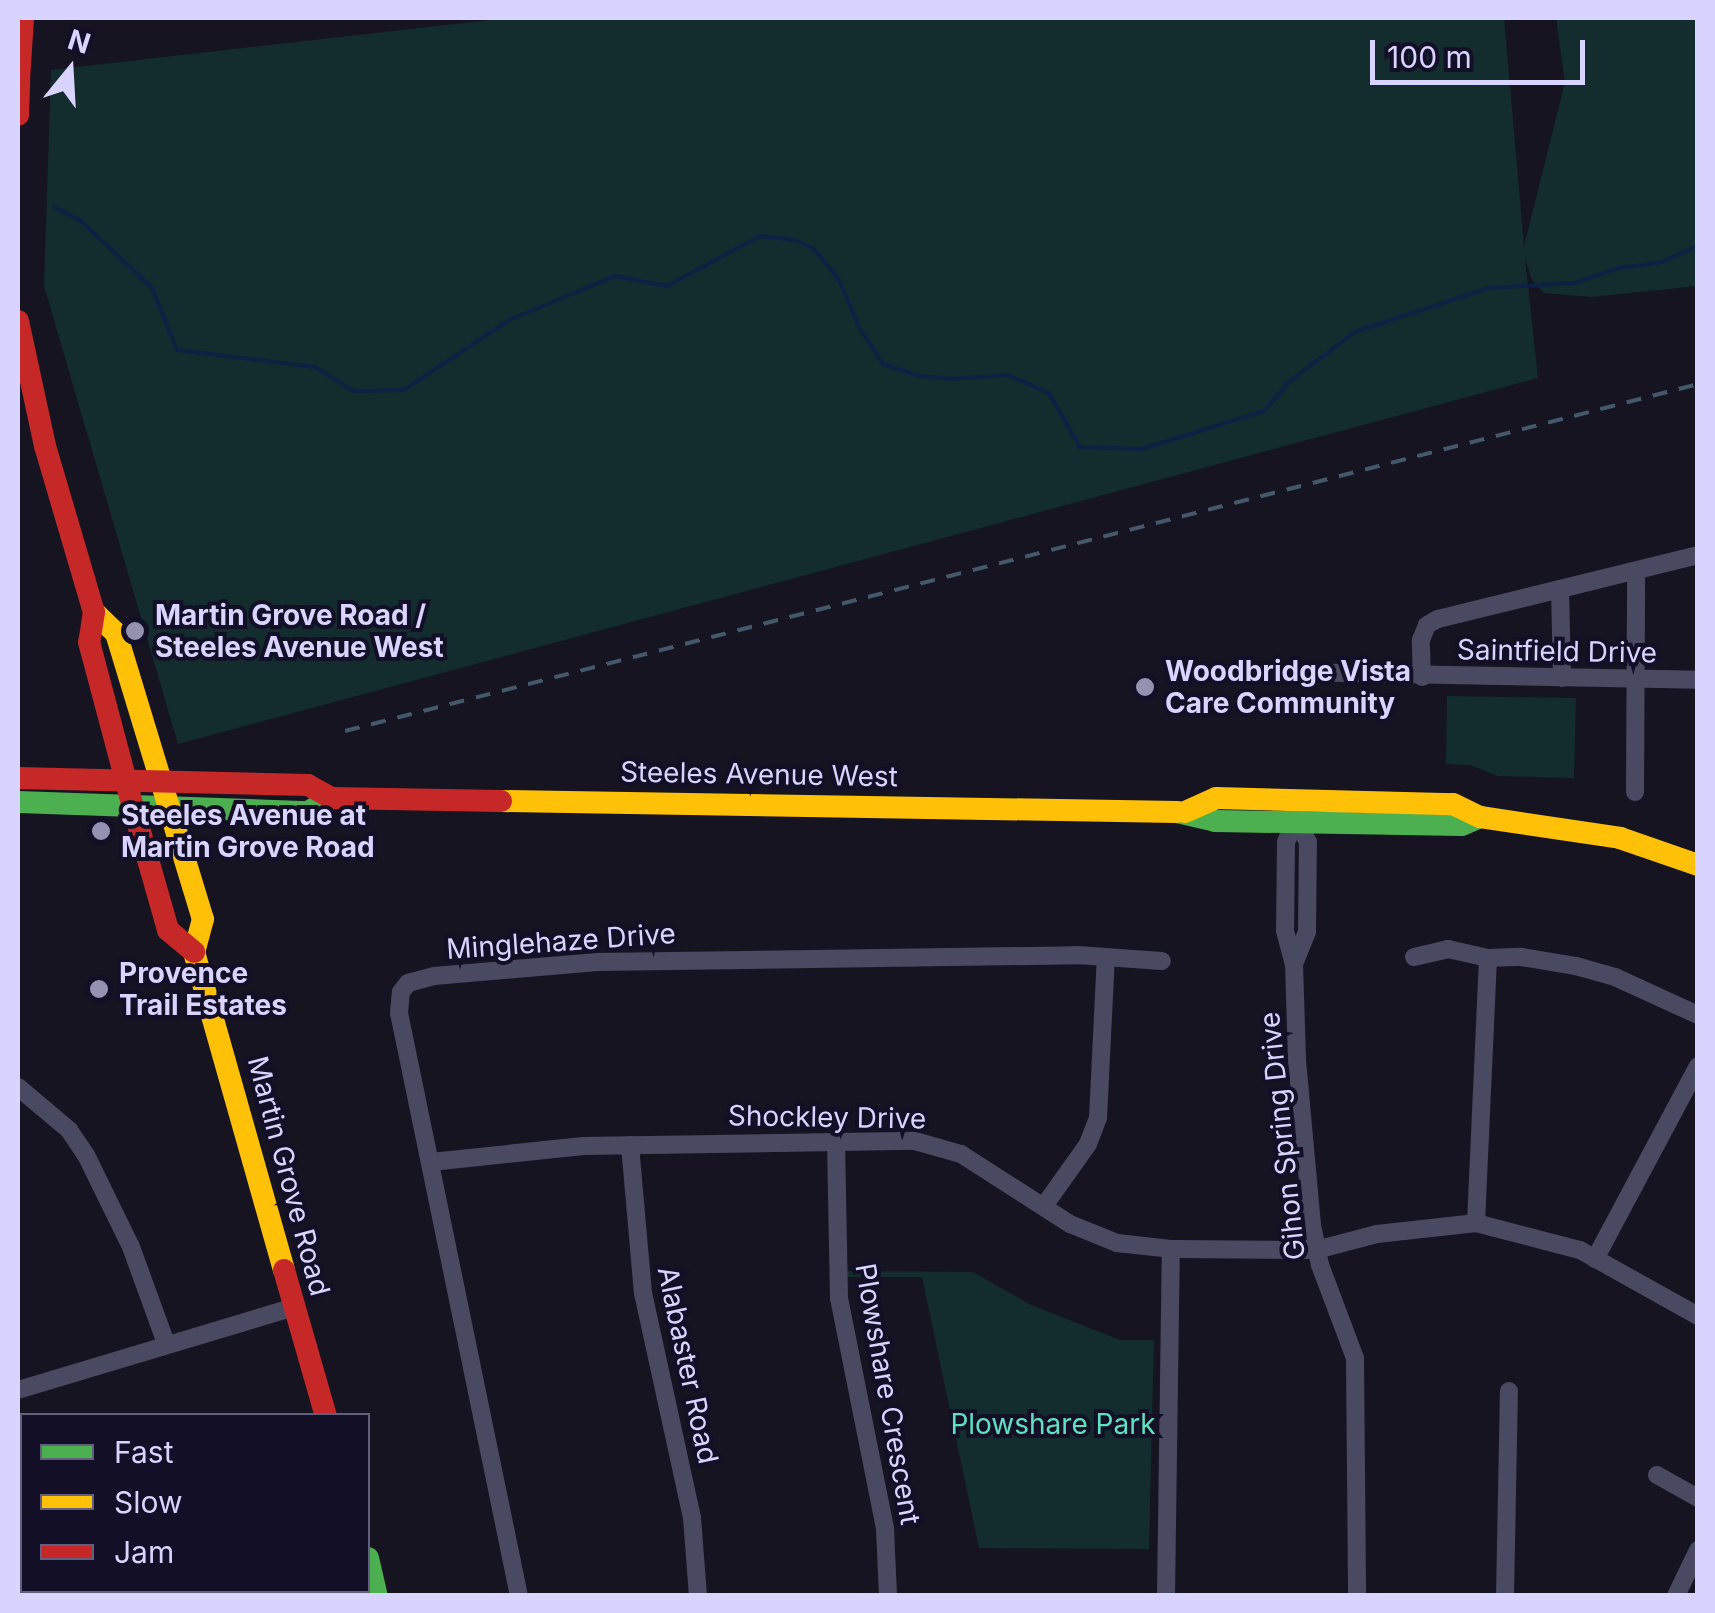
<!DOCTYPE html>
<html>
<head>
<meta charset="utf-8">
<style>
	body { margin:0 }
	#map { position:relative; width:1715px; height:1613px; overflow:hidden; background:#161421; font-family:Inter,sans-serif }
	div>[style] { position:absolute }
	.green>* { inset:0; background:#132c2d }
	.stream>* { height:4px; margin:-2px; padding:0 2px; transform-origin:2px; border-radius:2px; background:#0d2144 }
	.street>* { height:18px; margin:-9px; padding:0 9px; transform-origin:9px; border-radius:9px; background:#4a4962 }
	.fast>* { height:22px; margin:-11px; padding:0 11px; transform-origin:11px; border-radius:11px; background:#4caf50 }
	.slow>* { height:22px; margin:-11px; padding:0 11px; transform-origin:11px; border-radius:11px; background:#ffc107 }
	.jam>* { height:22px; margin:-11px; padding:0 11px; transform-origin:11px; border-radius:11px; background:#c62828 }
	.rail>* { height:4px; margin-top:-2px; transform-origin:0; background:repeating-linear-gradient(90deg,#43596b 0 15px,transparent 0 27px) }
	.jam-bridge>* { height:22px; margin:-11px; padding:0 11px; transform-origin:11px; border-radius:11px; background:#c62828 }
	.dots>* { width:28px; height:28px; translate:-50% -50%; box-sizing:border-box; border:5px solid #130f26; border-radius:50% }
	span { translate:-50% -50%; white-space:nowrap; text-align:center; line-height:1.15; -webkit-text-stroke:8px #130f26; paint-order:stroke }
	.poi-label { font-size:28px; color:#d9d4ff; font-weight:700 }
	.left { translate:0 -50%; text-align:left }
	.street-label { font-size:28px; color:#d9d4ff }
	.park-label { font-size:28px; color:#5fe0c0 }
	.frame { position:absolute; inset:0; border:20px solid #d9d4ff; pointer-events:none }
	.legend { position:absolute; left:20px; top:1413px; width:350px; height:180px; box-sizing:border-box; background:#130f26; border:2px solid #625e7d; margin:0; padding:12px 18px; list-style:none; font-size:30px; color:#d9d4ff }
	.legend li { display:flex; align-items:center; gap:20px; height:50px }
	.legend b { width:50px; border:2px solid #625e7d }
	.north { position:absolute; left:20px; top:20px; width:100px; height:100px; -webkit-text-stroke:8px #130f26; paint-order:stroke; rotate:18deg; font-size:28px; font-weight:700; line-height:40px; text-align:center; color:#d9d4ff }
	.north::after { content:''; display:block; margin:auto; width:35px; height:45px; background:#d9d4ff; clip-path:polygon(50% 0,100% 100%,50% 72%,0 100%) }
	.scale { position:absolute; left:1370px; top:40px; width:215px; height:45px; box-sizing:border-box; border:5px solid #d9d4ff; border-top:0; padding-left:12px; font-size:30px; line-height:35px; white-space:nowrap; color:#d9d4ff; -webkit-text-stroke:8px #130f26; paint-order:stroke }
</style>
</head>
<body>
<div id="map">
	<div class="green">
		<i style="clip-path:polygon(507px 18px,1504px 18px,1524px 246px,1565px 82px,1556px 18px,1697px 18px,1697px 286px,1591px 297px,1544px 293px,1532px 280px,1525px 259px,1538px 378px,178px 744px,44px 286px,51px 70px)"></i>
		<i style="clip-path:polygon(1447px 696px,1576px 698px,1574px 778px,1498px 776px,1470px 765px,1446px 764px)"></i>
		<i style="clip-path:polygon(846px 1271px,973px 1272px,1031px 1305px,1120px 1340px,1154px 1340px,1149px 1549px,979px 1548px,922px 1277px,846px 1277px)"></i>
	</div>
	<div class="stream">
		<i style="left:1696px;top:18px;width:8px;rotate:76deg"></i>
		<i style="left:54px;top:207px;width:30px;rotate:27deg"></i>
		<i style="left:81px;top:221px;width:98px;rotate:43.3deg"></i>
		<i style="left:152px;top:288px;width:67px;rotate:68deg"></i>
		<i style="left:177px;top:350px;width:139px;rotate:7deg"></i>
		<i style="left:315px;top:367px;width:46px;rotate:31.6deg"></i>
		<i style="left:354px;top:391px;width:50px;rotate:-1.1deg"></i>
		<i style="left:404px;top:390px;width:126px;rotate:-33.7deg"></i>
		<i style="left:509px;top:320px;width:115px;rotate:-22.5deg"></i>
		<i style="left:615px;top:276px;width:53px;rotate:10.9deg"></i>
		<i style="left:667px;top:286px;width:106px;rotate:-28.3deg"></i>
		<i style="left:760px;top:236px;width:35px;rotate:7deg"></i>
		<i style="left:795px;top:240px;width:21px;rotate:25deg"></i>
		<i style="left:814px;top:249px;width:40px;rotate:51deg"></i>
		<i style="left:839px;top:280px;width:53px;rotate:66.8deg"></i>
		<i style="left:860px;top:329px;width:42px;rotate:56.7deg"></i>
		<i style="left:883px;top:364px;width:38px;rotate:18deg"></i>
		<i style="left:919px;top:376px;width:33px;rotate:5deg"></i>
		<i style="left:952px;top:379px;width:56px;rotate:-4.1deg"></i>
		<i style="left:1008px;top:375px;width:45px;rotate:23.7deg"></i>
		<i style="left:1049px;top:393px;width:62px;rotate:60.1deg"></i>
		<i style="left:1080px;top:447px;width:62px;rotate:1.8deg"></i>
		<i style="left:1142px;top:449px;width:128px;rotate:-17.3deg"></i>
		<i style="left:1264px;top:411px;width:38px;rotate:-49deg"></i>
		<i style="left:1289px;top:382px;width:83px;rotate:-37.1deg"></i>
		<i style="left:1355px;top:332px;width:140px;rotate:-18.3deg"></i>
		<i style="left:1488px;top:288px;width:87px;rotate:-3.3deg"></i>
		<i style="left:1575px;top:283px;width:46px;rotate:-18.8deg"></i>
		<i style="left:1619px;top:268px;width:43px;rotate:-7.9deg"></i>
		<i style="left:1662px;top:262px;width:39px;rotate:-24deg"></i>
	</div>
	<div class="street">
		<i style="left:1560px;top:589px;width:89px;rotate:88.7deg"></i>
		<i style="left:1295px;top:672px;width:403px;rotate:1.1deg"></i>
		<i style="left:1422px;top:677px;width:37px;rotate:-92deg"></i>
		<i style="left:1421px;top:640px;width:16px;rotate:-68deg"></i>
		<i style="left:1427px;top:625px;width:13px;rotate:-29deg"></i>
		<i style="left:1438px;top:619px;width:268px;rotate:-13.8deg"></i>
		<i style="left:1635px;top:792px;width:221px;rotate:-89.7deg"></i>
		<i style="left:1298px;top:814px;width:30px;rotate:113deg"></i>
		<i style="left:1286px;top:842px;width:89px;rotate:90.6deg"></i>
		<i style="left:1285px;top:931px;width:34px;rotate:75deg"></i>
		<i style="left:1294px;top:964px;width:96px;rotate:88.2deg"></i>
		<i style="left:1297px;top:1060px;width:166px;rotate:84.8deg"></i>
		<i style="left:1312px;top:1225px;width:41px;rotate:78.7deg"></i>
		<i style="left:1320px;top:1265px;width:99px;rotate:69.4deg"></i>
		<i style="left:1355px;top:1358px;width:238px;rotate:89.5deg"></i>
		<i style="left:1414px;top:957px;width:35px;rotate:-13deg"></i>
		<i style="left:1448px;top:949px;width:41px;rotate:12.7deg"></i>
		<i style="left:1488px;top:958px;width:33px;rotate:-2deg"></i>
		<i style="left:1521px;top:957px;width:56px;rotate:9.3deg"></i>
		<i style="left:1576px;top:966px;width:41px;rotate:15.8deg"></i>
		<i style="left:1615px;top:977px;width:91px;rotate:24.6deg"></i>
		<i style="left:1294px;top:964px;width:35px;rotate:-68deg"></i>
		<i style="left:1307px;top:932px;width:90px;rotate:-89.4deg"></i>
		<i style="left:1308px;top:842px;width:23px;rotate:-119deg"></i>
		<i style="left:18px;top:1087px;width:67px;rotate:40.1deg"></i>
		<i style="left:69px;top:1130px;width:30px;rotate:56deg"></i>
		<i style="left:86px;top:1155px;width:102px;rotate:63.9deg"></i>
		<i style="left:131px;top:1247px;width:102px;rotate:70deg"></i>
		<i style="left:836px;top:1142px;width:156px;rotate:88.9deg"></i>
		<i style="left:839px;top:1298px;width:236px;rotate:78.7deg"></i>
		<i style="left:885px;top:1529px;width:67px;rotate:87.4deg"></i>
		<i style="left:630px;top:1145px;width:149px;rotate:85deg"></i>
		<i style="left:643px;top:1293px;width:230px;rotate:77.7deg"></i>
		<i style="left:692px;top:1518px;width:78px;rotate:85.6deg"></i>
		<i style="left:431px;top:1162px;width:153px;rotate:-6deg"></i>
		<i style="left:583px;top:1146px;width:332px;rotate:-0.9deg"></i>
		<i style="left:915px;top:1141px;width:48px;rotate:15.8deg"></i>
		<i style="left:961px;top:1154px;width:130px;rotate:32.7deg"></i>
		<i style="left:1070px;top:1224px;width:51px;rotate:22deg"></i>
		<i style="left:1117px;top:1243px;width:54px;rotate:6.3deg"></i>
		<i style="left:1171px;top:1249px;width:145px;rotate:0.4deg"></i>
		<i style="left:1316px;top:1250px;width:63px;rotate:-14.7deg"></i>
		<i style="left:1377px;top:1234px;width:100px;rotate:-6.3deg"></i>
		<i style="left:1476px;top:1223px;width:107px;rotate:14.6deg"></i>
		<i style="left:1580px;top:1250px;width:135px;rotate:29.2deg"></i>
		<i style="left:1044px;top:1206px;width:76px;rotate:-54.6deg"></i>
		<i style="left:1088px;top:1144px;width:28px;rotate:-69deg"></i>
		<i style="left:1098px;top:1118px;width:161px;rotate:-87.2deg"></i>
		<i style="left:1476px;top:1223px;width:265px;rotate:-87.4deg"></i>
		<i style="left:1595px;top:1259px;width:219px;rotate:-61.9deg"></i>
		<i style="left:18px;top:1390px;width:288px;rotate:-16.7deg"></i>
		<i style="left:18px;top:1426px;width:17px;rotate:77deg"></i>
		<i style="left:1657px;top:1475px;width:47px;rotate:29.3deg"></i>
		<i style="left:18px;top:1583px;width:4px;rotate:-27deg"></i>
		<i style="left:71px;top:1590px;width:6px;rotate:81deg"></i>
		<i style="left:239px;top:1590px;width:6px;rotate:72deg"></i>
		<i style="left:519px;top:1596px;width:595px;rotate:-101.63deg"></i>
		<i style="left:399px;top:1013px;width:21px;rotate:-85deg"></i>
		<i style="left:401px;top:992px;width:11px;rotate:-52deg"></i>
		<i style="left:408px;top:983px;width:27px;rotate:-15deg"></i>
		<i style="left:434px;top:976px;width:164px;rotate:-4.9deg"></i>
		<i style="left:597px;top:962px;width:480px;rotate:-0.8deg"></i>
		<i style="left:1077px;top:955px;width:85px;rotate:4deg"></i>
		<i style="left:1166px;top:1596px;width:347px;rotate:-89.2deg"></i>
		<i style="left:1505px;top:1596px;width:205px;rotate:-88.9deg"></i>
		<i style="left:1676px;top:1596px;width:51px;rotate:-64.4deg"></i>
	</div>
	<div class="fast">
		<i style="left:18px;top:802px;width:290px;rotate:2deg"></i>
		<i style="left:308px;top:812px;width:27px;rotate:-31deg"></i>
		<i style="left:1177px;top:812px;width:39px;rotate:13deg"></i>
		<i style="left:1215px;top:821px;width:247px;rotate:0.9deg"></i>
		<i style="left:1462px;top:825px;width:20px;rotate:-24deg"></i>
		<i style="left:368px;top:1558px;width:39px;rotate:77deg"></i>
	</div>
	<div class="slow">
		<i style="left:94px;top:612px;width:30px;rotate:44deg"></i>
		<i style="left:116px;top:633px;width:299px;rotate:73.1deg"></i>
		<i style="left:203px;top:919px;width:34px;rotate:105deg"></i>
		<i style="left:194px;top:952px;width:330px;rotate:74.2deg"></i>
		<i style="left:501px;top:801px;width:676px;rotate:0.93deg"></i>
		<i style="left:1185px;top:812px;width:34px;rotate:-24deg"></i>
		<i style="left:1216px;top:798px;width:237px;rotate:1.5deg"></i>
		<i style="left:1453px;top:804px;width:30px;rotate:26deg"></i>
		<i style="left:1480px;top:817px;width:142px;rotate:8.5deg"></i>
		<i style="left:1620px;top:838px;width:83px;rotate:19.1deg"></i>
	</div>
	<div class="jam">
		<i style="left:18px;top:115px;width:35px;rotate:-88deg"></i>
		<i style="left:18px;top:321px;width:128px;rotate:77.8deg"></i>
		<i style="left:45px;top:446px;width:173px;rotate:73.6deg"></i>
		<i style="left:94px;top:612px;width:30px;rotate:99deg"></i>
		<i style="left:89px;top:642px;width:171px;rotate:75.1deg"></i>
		<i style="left:133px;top:807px;width:128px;rotate:74.1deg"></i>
		<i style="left:168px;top:930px;width:34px;rotate:40deg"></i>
		<i style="left:18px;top:778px;width:290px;rotate:1.4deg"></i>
		<i style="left:308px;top:785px;width:26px;rotate:29deg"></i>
		<i style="left:331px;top:798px;width:170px;rotate:1deg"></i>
		<i style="left:284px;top:1270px;width:152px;rotate:74deg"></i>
	</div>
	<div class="rail">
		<i style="left:345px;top:731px;width:1397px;rotate:-14.38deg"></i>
	</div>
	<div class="jam-bridge">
		<i style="left:19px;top:80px;width:62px;rotate:-86.3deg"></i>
	</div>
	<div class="dots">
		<i style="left:135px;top:631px;background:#9591b1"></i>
		<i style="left:1145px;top:687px;background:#9591b1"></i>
		<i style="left:101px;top:831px;background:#9591b1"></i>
		<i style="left:99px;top:989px;background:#9591b1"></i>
	</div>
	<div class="poi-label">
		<span class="left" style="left:155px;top:631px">Martin Grove Road /<br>Steeles Avenue West</span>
		<span class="left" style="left:1165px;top:687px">Woodbridge Vista<br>Care Community</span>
		<span class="left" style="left:121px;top:831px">Steeles Avenue at<br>Martin Grove Road</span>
		<span class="left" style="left:119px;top:989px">Provence<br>Trail Estates</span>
	</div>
	<div class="street-label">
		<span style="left:1557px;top:651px;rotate:1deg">Saintfield Drive</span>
		<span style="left:759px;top:774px;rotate:1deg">Steeles Avenue West</span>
		<span style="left:561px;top:941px;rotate:-4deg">Minglehaze Drive</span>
		<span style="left:827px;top:1117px;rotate:1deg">Shockley Drive</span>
		<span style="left:1282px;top:1136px;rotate:-96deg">Gihon Spring Drive</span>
		<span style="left:289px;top:1176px;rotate:75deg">Martin Grove Road</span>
		<span style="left:688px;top:1365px;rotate:78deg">Alabaster Road</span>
		<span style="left:888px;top:1394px;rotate:80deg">Plowshare Crescent</span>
	</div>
	<div class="park-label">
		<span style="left:1053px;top:1424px">Plowshare Park</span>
	</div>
	<div class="frame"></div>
	<ul class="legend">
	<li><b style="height:12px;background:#4caf50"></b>Fast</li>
	<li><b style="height:12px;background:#ffc107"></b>Slow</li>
	<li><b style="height:12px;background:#c62828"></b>Jam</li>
	</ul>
	<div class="north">N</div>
	<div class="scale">100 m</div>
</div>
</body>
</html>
